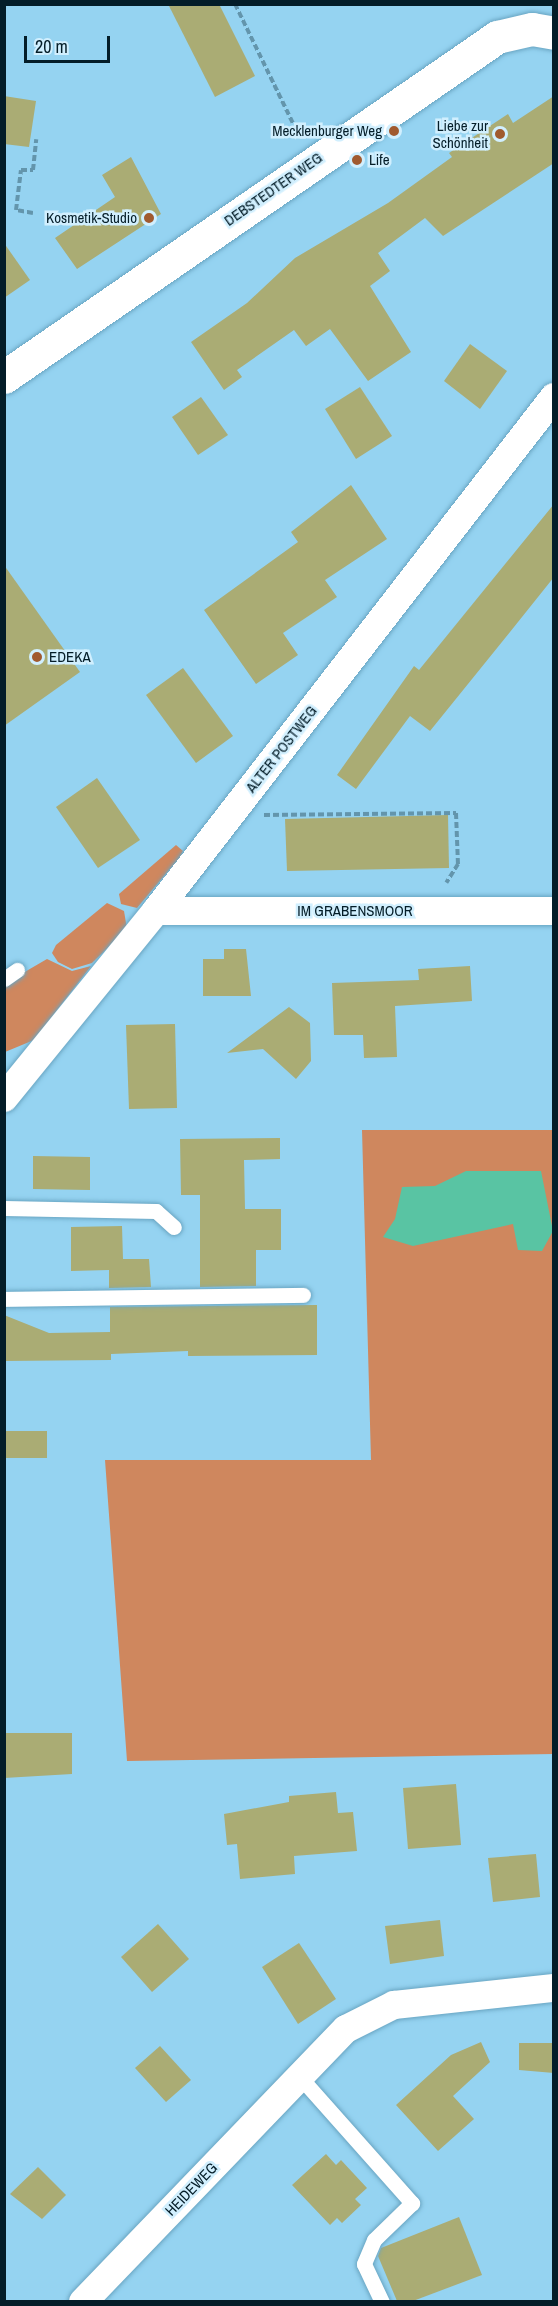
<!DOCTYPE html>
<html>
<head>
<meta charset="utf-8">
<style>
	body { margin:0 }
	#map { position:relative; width:558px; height:2306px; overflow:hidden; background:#95d3f1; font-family:"Archivo Narrow",sans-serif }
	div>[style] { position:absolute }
	.green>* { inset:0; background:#cf875e }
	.water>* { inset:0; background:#59c4a3 }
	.building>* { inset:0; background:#aaac74 }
	.path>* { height:4px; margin-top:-2px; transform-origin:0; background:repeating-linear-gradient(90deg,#6395ac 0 6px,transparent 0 9px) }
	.roads { filter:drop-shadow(0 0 2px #69a5c2) drop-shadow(0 0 2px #69a5c2) }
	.service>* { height:15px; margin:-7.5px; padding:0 7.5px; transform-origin:7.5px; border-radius:7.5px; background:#fff }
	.minor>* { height:28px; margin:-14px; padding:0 14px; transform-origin:14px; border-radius:14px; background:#fff }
	.tertiary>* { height:33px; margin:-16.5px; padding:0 16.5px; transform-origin:16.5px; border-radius:16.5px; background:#fff }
	.dots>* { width:16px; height:16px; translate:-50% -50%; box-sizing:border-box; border:3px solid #d1effe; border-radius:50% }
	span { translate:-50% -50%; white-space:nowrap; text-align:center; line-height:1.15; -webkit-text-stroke:5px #d1effe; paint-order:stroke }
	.poi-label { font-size:15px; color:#041d28 }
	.right { translate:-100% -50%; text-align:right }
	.left { translate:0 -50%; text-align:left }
	.street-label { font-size:15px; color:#041d28 }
	.frame { position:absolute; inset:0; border:6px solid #041d28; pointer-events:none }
	.scale { position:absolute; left:24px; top:36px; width:86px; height:27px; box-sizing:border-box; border:3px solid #041d28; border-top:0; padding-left:8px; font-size:18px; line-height:21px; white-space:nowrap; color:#041d28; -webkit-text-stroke:4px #d1effe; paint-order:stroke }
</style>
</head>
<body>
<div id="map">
	<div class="green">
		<i style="clip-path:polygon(176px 845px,183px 851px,180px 857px,137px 908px,121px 904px,119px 894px)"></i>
		<i style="clip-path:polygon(107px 903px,124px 911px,127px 929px,92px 963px,72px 969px,58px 962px,52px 953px,56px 945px)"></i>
		<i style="clip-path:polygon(47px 959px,72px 971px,91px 966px,34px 1040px,5px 1052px,4px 984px)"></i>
		<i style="clip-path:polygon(362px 1130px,553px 1130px,553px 1754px,127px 1761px,105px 1460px,371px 1460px)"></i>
	</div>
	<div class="water">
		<i style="clip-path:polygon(466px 1171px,541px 1171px,553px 1231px,542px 1251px,518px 1250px,513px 1224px,413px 1246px,383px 1237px,395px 1219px,402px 1187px,435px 1186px)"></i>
	</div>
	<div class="building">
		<i style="clip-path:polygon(168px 4px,219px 4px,255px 76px,215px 97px)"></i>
		<i style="clip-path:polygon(4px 96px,36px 101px,29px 147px,4px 144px)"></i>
		<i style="clip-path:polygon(554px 96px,554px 163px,443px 236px,425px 218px,378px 253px,390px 271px,370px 286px,411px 352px,368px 381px,330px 329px,306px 346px,294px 330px,237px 370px,242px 377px,224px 390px,191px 342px,247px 303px,295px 258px,388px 203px,452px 157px,449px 153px,508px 114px,513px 123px)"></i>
		<i style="clip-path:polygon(131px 157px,161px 214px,77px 269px,55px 238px,115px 197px,102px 175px)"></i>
		<i style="clip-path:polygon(4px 243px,30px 280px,4px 298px)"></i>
		<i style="clip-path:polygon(470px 344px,507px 371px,480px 409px,444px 381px)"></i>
		<i style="clip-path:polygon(360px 387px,392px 436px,356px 459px,325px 409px)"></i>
		<i style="clip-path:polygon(201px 397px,228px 435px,198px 455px,172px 417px)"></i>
		<i style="clip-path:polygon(351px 485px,387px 539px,325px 580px,337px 597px,283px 633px,298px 655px,256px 684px,204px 610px,298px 542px,291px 532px)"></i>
		<i style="clip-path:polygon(554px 504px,554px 577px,518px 622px,430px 731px,410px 716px,356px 789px,337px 775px,414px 666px,419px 670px)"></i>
		<i style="clip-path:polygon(4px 565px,80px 672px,4px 726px)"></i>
		<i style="clip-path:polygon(183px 668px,233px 736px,196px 763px,146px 695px)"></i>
		<i style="clip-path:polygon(97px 778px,140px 840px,98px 868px,56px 807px)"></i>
		<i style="clip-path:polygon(448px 815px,449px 868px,287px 871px,285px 819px)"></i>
		<i style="clip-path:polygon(224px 949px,246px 949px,251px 996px,203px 996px,203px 959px,224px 959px)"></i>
		<i style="clip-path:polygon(470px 966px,472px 1001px,395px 1006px,397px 1057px,364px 1058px,363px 1035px,334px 1035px,332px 983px,419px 980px,418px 969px)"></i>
		<i style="clip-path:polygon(289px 1007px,310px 1023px,311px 1061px,296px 1079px,263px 1049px,227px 1053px)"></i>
		<i style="clip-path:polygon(175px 1024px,177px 1108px,129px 1109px,126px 1025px)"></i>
		<i style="clip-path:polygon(280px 1138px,280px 1159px,244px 1160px,245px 1209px,281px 1209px,281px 1250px,256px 1250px,256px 1286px,200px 1287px,200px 1195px,181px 1195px,180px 1139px)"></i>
		<i style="clip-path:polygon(33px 1156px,90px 1157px,90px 1190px,33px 1189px)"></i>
		<i style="clip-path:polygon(122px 1226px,123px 1259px,149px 1259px,151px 1287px,109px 1288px,109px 1270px,71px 1271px,71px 1227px)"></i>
		<i style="clip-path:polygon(317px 1305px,317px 1355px,188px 1356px,188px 1351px,111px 1354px,111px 1360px,4px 1361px,4px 1315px,49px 1333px,110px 1332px,110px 1307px)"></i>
		<i style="clip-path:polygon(4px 1431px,47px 1431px,47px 1458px,4px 1458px)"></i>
		<i style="clip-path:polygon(4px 1733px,72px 1733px,72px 1774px,4px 1778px)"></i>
		<i style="clip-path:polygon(456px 1784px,461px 1845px,408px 1849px,403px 1788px)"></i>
		<i style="clip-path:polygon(336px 1792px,338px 1813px,353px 1812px,357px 1851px,294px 1856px,295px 1874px,240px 1879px,237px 1844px,227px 1845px,224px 1814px,289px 1802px,289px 1796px)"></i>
		<i style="clip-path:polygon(536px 1854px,540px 1897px,493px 1902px,488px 1858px)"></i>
		<i style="clip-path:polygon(440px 1920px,444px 1956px,390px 1964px,385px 1926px)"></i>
		<i style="clip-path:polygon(158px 1924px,189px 1959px,152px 1992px,121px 1957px)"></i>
		<i style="clip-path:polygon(299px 1943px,336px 1999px,298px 2024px,262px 1967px)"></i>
		<i style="clip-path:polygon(481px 2042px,490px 2062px,453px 2096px,474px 2119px,438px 2151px,396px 2105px,451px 2055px)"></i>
		<i style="clip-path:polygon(519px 2043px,554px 2043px,554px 2073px,519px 2070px)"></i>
		<i style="clip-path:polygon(160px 2046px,191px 2080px,166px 2102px,135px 2068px)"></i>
		<i style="clip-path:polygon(326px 2154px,336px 2165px,341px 2160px,367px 2188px,355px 2199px,361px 2205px,342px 2223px,337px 2218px,330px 2225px,292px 2185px)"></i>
		<i style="clip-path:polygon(38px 2167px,66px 2195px,42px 2219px,10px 2194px)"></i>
		<i style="clip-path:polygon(459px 2217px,482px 2275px,413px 2301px,397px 2301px,378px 2256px,381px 2248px)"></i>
	</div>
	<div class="path">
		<i style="left:235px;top:4px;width:147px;rotate:64.1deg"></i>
		<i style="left:33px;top:213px;width:17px;rotate:-170deg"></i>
		<i style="left:16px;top:210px;width:40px;rotate:-82.9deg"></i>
		<i style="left:21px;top:170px;width:12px"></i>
		<i style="left:33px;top:170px;width:31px;rotate:-84deg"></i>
		<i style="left:264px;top:815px;width:192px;rotate:-0.6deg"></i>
		<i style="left:456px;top:813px;width:51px;rotate:87.8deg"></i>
		<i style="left:458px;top:864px;width:22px;rotate:122deg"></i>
	</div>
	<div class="roads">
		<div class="service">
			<i style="left:4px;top:979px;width:16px;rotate:-35deg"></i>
			<i style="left:4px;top:1208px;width:152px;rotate:1.1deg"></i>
			<i style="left:156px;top:1211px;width:24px;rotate:42deg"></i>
			<i style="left:4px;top:1299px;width:299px;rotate:-0.8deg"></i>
			<i style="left:300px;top:2077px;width:169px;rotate:48.4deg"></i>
			<i style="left:412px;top:2203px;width:53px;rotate:135.8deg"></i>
			<i style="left:374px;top:2240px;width:26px;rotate:113deg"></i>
			<i style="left:364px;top:2264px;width:42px;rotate:64.7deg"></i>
		</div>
		<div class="minor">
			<i style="left:156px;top:911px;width:398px"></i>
			<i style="left:4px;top:1098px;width:241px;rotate:-50.9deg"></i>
			<i style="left:156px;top:911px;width:650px;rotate:-52.25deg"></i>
			<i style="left:83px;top:2302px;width:379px;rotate:-46.1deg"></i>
			<i style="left:346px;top:2029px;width:54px;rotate:-26.6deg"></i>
			<i style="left:394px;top:2005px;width:161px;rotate:-6.1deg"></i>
		</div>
		<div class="tertiary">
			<i style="left:4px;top:377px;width:599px;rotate:-34.59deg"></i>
			<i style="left:497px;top:37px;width:36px;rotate:-13deg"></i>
			<i style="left:532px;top:29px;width:22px;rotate:10deg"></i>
		</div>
	</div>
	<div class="dots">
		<i style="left:394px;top:131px;background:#a05a2f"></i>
		<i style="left:500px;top:134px;background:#a05a2f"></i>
		<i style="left:357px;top:160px;background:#a05a2f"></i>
		<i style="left:149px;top:218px;background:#a05a2f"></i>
		<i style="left:37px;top:657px;background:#a05a2f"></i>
	</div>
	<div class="poi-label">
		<span class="right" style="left:488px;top:134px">Liebe zur<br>Schönheit</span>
		<span class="right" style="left:382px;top:131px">Mecklenburger Weg</span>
		<span class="left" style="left:369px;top:160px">Life</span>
		<span class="right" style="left:137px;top:218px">Kosmetik-Studio</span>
		<span class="left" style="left:49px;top:657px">EDEKA</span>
	</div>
	<div class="street-label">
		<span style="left:273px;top:189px;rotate:-35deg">DEBSTEDTER WEG</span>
		<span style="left:281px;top:749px;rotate:-52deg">ALTER POSTWEG</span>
		<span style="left:355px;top:911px">IM GRABENSMOOR</span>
		<span style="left:191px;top:2189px;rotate:-46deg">HEIDEWEG</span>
	</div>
	<div class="frame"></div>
	<div class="scale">20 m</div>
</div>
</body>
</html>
